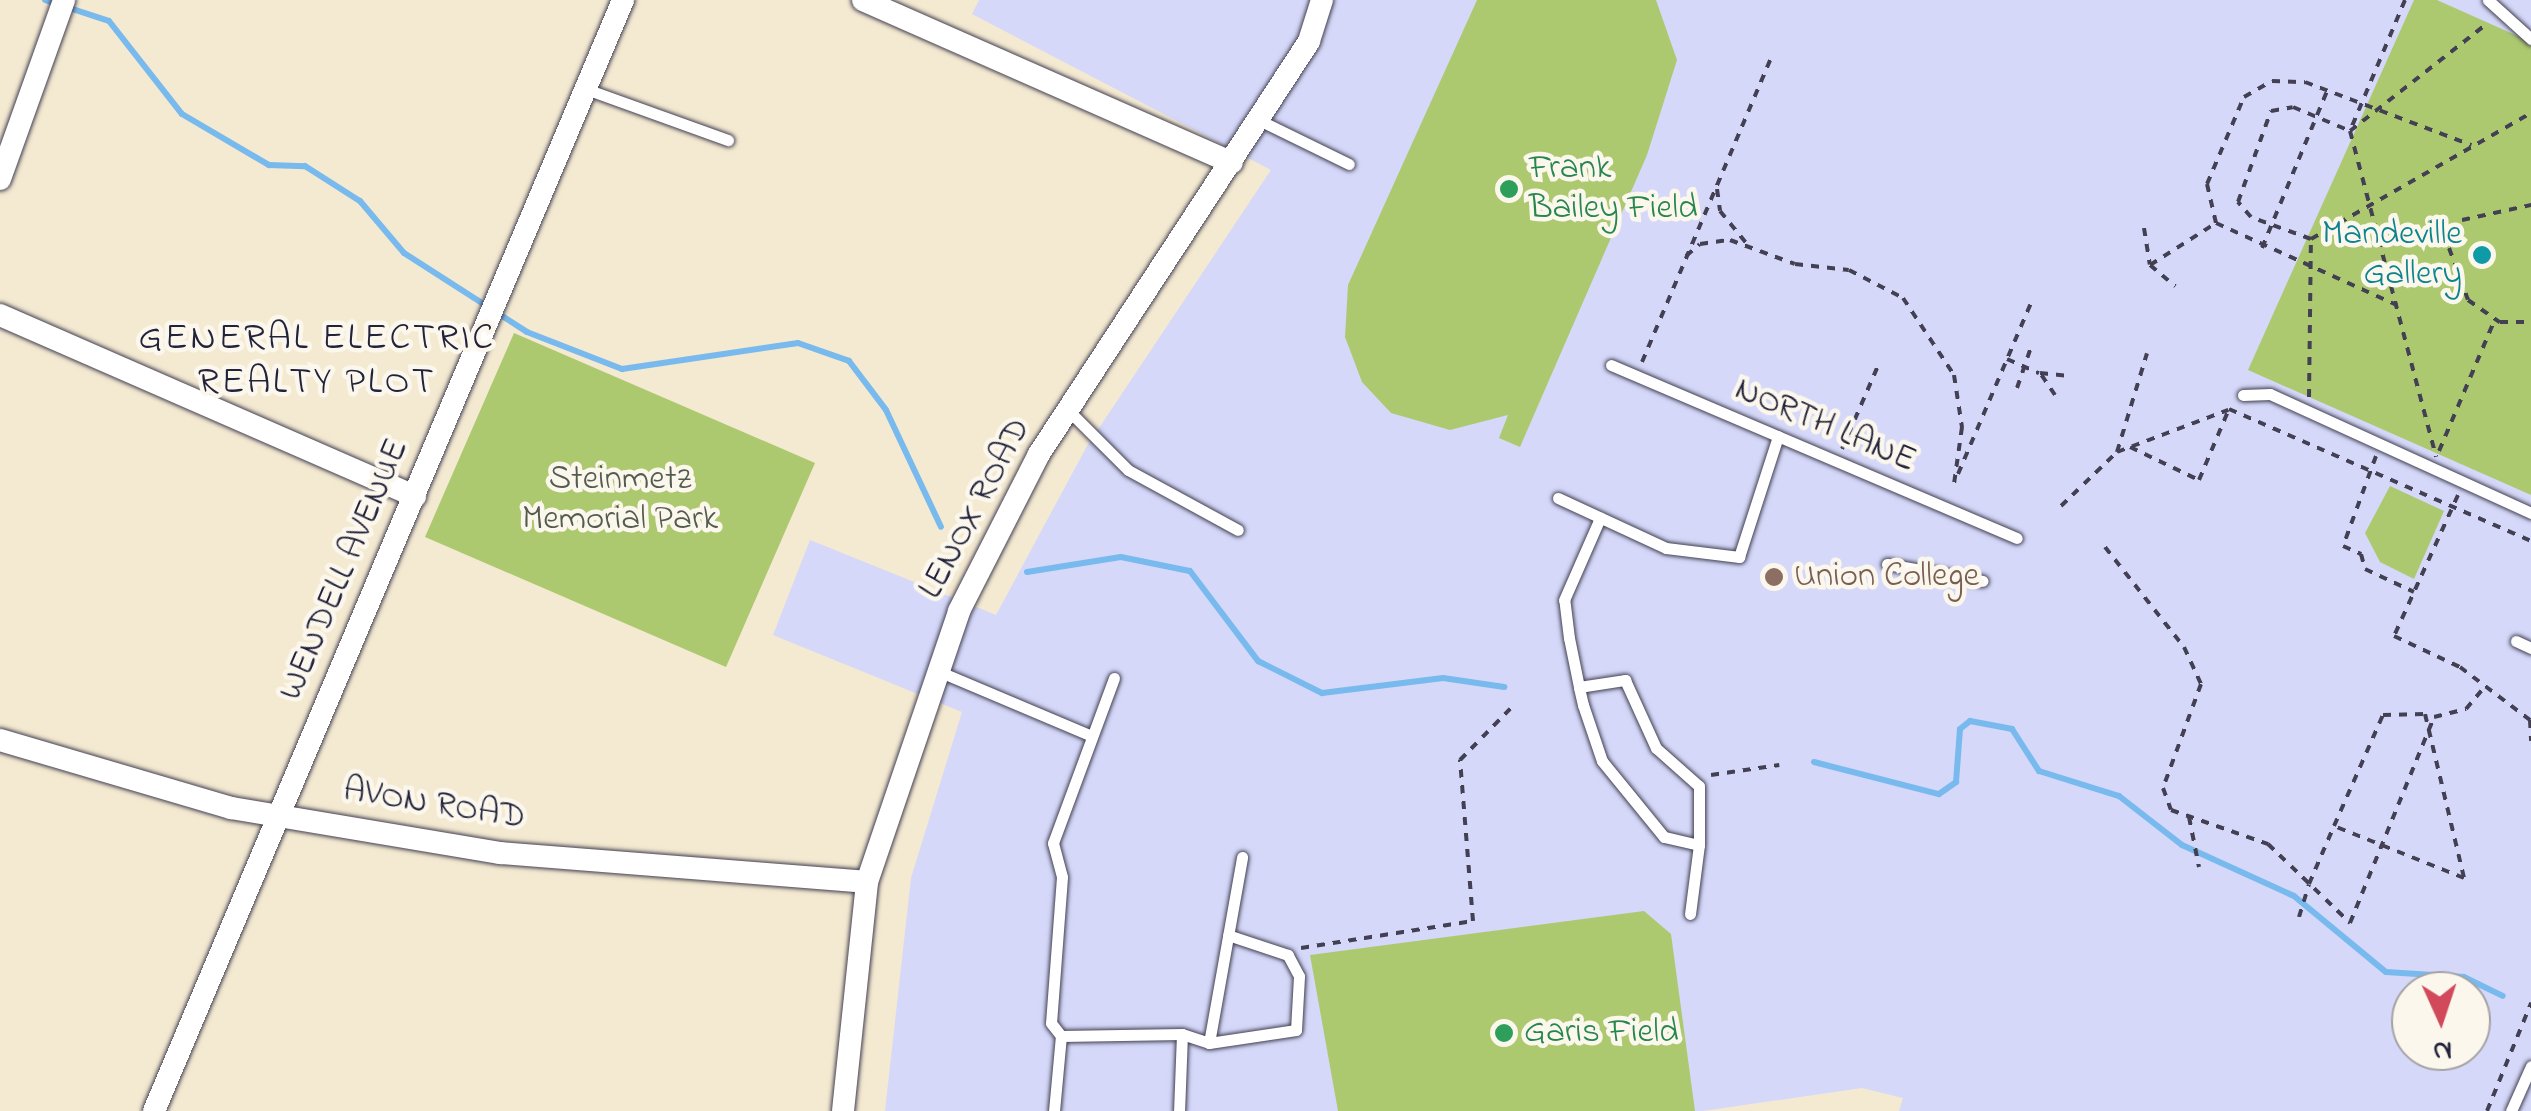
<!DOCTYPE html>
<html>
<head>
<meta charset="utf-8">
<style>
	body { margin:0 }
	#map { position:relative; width:2531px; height:1111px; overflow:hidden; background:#f4e9d1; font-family:"Indie Flower",sans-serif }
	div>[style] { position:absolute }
	.built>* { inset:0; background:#d5d8f9 }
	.green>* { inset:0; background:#adc970 }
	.stream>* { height:6px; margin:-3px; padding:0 3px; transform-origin:3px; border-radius:3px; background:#78baed }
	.path>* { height:4px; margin-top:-2px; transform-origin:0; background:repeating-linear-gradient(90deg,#424052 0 8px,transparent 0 16px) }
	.roads { filter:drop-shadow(0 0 2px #424052) drop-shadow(0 0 2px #424052) }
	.service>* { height:11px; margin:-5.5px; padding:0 5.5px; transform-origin:5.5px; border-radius:5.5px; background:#fff }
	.minor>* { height:22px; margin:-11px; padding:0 11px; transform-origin:11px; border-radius:11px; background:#fff }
	.dots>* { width:28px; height:28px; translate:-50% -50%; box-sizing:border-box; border:5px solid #fbf7ec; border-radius:50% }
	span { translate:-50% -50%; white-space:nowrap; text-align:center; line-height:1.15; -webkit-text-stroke:9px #fbf7ec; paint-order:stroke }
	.leisure-label { font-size:35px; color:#27864d }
	.left { translate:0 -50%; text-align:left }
	.culture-label { font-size:35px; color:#0d838f }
	.right { translate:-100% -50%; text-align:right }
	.street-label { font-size:35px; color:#22223b }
	.park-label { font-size:35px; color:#535c4e }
	.education-label { font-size:35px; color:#785e54 }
	.neighbourhood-label { font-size:38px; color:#22223b; letter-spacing:2.5px }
	.north { position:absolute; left:2391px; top:971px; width:100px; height:100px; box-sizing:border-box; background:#fbf7ec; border:2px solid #a4a2a5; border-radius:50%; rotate:177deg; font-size:28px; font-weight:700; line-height:40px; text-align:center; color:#22223b }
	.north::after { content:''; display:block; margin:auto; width:35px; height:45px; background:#d1495b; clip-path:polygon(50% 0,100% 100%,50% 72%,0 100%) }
</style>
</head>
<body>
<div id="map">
	<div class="built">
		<i style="clip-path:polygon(evenodd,979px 0,2531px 0,2531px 1111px,1899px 1111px,1903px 1098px,1862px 1088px,1703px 1111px,885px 1111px,911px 878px,962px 712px,773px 635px,810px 540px,996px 615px,1087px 446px,1271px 170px,972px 14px,979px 0,2411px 991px,2471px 991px,2471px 1051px,2411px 1051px,2411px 991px)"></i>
	</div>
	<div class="green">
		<i style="clip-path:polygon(1477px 0,1656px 0,1677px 60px,1647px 155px,1520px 447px,1499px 438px,1508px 415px,1450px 430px,1391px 413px,1362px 382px,1345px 337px,1348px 285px)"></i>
		<i style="clip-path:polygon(2414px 0,2437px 0,2531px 42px,2531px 495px,2248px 370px)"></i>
		<i style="clip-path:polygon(514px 333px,815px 463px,726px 667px,425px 537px)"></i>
		<i style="clip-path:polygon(2390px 486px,2444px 511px,2414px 579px,2380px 562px,2365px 533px)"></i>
		<i style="clip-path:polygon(1644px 911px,1671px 934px,1695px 1111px,1338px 1111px,1310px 955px)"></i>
	</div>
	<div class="stream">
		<i style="left:45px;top:0;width:67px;rotate:18.2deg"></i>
		<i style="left:109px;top:21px;width:118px;rotate:51.9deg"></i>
		<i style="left:182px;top:114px;width:101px;rotate:30.4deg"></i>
		<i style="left:269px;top:165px;width:36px;rotate:2deg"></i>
		<i style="left:305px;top:166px;width:65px;rotate:32.5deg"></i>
		<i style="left:360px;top:201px;width:68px;rotate:49.8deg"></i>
		<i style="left:404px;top:253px;width:146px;rotate:32.7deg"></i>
		<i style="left:527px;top:332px;width:102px;rotate:21.3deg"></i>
		<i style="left:622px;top:369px;width:178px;rotate:-8.4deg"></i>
		<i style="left:798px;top:343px;width:54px;rotate:19.4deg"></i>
		<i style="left:849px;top:361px;width:61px;rotate:52.9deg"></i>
		<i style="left:886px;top:410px;width:129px;rotate:64.8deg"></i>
		<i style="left:1027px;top:572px;width:95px;rotate:-9.1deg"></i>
		<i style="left:1121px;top:557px;width:70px;rotate:11.5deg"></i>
		<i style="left:1190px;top:571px;width:113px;rotate:52.9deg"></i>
		<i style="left:1258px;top:661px;width:72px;rotate:26.6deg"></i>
		<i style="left:1322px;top:693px;width:122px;rotate:-7.1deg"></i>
		<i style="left:1443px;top:678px;width:62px;rotate:8.4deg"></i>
		<i style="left:1814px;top:762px;width:129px;rotate:14.4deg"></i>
		<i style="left:1939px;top:794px;width:21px;rotate:-35deg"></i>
		<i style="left:1956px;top:782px;width:53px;rotate:-85.7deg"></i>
		<i style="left:1960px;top:729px;width:13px;rotate:-39deg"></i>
		<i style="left:1970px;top:721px;width:43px;rotate:10.8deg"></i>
		<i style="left:2012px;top:729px;width:50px;rotate:57.3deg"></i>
		<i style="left:2039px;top:771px;width:84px;rotate:17.4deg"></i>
		<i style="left:2119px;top:796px;width:80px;rotate:37.9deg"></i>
		<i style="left:2182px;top:845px;width:123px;rotate:24.5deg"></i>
		<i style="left:2294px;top:896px;width:119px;rotate:39.6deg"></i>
		<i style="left:2386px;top:972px;width:78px;rotate:3.7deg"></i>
		<i style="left:2464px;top:977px;width:43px;rotate:26deg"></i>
	</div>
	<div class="path">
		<i style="left:2405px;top:0;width:142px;rotate:112.8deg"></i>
		<i style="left:2350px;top:131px;width:337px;rotate:75.2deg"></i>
		<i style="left:1717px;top:189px;width:22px;rotate:82deg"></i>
		<i style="left:1720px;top:211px;width:43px;rotate:50.7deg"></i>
		<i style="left:2462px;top:220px;width:71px;rotate:-12.3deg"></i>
		<i style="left:2216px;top:223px;width:199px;rotate:24.4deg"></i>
		<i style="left:2144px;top:228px;width:37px;rotate:81deg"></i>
		<i style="left:2150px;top:265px;width:78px;rotate:-32.5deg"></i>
		<i style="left:2216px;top:223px;width:40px;rotate:-103deg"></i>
		<i style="left:2207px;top:184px;width:95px;rotate:-67deg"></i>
		<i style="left:2244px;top:97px;width:32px;rotate:-30deg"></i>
		<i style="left:2272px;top:81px;width:33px;rotate:2deg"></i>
		<i style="left:2305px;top:82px;width:178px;rotate:20.8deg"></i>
		<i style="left:2311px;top:239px;width:254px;rotate:-29.8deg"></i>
		<i style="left:2262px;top:248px;width:170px;rotate:-67.5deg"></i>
		<i style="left:2449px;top:248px;width:55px;rotate:69.9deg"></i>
		<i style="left:2468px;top:300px;width:39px;rotate:35deg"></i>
		<i style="left:2500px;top:322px;width:31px"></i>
		<i style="left:1686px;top:256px;width:18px;rotate:-41deg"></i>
		<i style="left:1700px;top:244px;width:30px;rotate:-8deg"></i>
		<i style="left:1730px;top:240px;width:69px;rotate:20.3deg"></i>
		<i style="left:1795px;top:264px;width:54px;rotate:6.3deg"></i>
		<i style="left:1849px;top:270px;width:61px;rotate:27.4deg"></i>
		<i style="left:1903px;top:298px;width:92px;rotate:56.5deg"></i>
		<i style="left:1954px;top:375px;width:53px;rotate:81.3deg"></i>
		<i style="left:1962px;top:427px;width:58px;rotate:98deg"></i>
		<i style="left:2150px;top:265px;width:33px;rotate:40deg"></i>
		<i style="left:2007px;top:359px;width:35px;rotate:24deg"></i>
		<i style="left:1642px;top:362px;width:328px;rotate:-67deg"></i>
		<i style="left:2017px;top:388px;width:43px;rotate:-71.1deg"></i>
		<i style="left:2055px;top:395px;width:27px;rotate:-124deg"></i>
		<i style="left:2040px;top:373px;width:27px;rotate:6deg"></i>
		<i style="left:2309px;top:397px;width:158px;rotate:-89.3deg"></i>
		<i style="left:2311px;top:239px;width:64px;rotate:-159.9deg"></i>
		<i style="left:2251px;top:217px;width:20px;rotate:-131deg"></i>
		<i style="left:2238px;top:202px;width:97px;rotate:-70.1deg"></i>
		<i style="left:2271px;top:111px;width:22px;rotate:-10deg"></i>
		<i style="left:2293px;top:107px;width:62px;rotate:22.8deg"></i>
		<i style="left:2350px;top:131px;width:172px;rotate:-38.1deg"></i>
		<i style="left:2130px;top:447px;width:76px;rotate:25.6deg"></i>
		<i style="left:2199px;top:480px;width:77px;rotate:-67.1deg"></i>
		<i style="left:2229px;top:409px;width:330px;rotate:23.6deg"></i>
		<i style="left:1842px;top:449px;width:90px;rotate:-66.6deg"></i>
		<i style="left:2439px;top:451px;width:143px;rotate:-67deg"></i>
		<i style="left:2117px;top:452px;width:103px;rotate:-73.1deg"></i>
		<i style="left:2376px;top:456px;width:96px;rotate:110.1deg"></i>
		<i style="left:2343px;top:546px;width:20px;rotate:24deg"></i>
		<i style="left:2361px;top:554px;width:16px;rotate:75deg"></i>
		<i style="left:2365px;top:569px;width:54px;rotate:25.1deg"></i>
		<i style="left:1958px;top:474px;width:186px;rotate:-66.9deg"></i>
		<i style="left:2458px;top:495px;width:155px;rotate:114.4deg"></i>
		<i style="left:2394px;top:636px;width:73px;rotate:25.2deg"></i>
		<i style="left:2460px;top:667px;width:88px;rotate:37.1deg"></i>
		<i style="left:2530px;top:720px;width:21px;rotate:87deg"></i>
		<i style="left:2061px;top:506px;width:78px;rotate:-44deg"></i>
		<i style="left:2117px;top:452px;width:119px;rotate:-20.7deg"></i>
		<i style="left:2105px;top:547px;width:127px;rotate:51.7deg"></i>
		<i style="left:2184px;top:647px;width:41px;rotate:65.3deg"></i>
		<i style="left:2201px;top:684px;width:111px;rotate:110.1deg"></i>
		<i style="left:2163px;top:788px;width:23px;rotate:70deg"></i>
		<i style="left:2171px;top:810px;width:103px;rotate:19.3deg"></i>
		<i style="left:2268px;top:844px;width:114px;rotate:43.9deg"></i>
		<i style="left:2350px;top:923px;width:222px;rotate:-67.8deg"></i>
		<i style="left:2434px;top:717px;width:33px;rotate:-14deg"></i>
		<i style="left:2466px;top:709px;width:25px;rotate:-50deg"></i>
		<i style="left:1711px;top:775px;width:69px;rotate:-8.4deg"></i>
		<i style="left:2189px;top:817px;width:51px;rotate:78.7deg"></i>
		<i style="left:2299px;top:917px;width:34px;rotate:-73deg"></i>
		<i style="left:2309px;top:884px;width:63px;rotate:-66.7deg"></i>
		<i style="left:2334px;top:826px;width:121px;rotate:-66.2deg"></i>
		<i style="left:2383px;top:715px;width:42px;rotate:-1.4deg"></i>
		<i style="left:2425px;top:714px;width:169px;rotate:76.6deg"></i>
		<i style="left:2464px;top:878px;width:140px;rotate:-158.2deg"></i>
		<i style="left:1301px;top:948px;width:174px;rotate:-8.9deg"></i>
		<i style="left:1473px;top:921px;width:162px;rotate:-94.6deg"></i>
		<i style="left:1460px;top:760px;width:73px;rotate:-45.6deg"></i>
		<i style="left:2487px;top:1111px;width:117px;rotate:-67.8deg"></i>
	</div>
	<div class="roads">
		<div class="service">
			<i style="left:2488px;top:0;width:58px;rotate:42.2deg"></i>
			<i style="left:586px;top:89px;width:151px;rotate:19.8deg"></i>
			<i style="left:1259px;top:120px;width:100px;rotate:26.1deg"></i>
			<i style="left:1611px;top:365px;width:441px;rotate:23.1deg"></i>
			<i style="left:2243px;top:395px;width:27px;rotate:-2deg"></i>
			<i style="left:2270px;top:394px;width:287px;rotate:24.5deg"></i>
			<i style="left:1069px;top:411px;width:83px;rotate:45deg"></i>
			<i style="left:1128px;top:470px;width:125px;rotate:28.6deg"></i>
			<i style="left:1558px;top:498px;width:119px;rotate:24.8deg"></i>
			<i style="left:1666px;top:548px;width:74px;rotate:7deg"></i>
			<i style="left:1739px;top:557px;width:127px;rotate:-72.1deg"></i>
			<i style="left:1887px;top:564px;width:97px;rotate:10deg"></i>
			<i style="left:2516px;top:641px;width:17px;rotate:25deg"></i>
			<i style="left:938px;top:671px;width:167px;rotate:22.9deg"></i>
			<i style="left:1114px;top:678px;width:176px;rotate:110.3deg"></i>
			<i style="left:1053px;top:843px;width:35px;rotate:75deg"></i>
			<i style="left:1062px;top:877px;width:146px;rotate:94.3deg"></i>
			<i style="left:1051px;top:1023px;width:16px;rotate:52deg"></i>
			<i style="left:1061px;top:1036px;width:121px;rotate:-0.9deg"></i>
			<i style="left:1182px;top:1034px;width:77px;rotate:92.2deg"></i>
			<i style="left:1579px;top:687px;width:47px;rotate:-8.7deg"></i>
			<i style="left:1625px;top:680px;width:75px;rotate:65.5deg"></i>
			<i style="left:1656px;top:748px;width:57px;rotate:41.5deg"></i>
			<i style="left:1699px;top:786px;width:59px;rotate:90deg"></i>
			<i style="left:1699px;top:845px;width:36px;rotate:-167deg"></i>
			<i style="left:1664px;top:837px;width:98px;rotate:-129.2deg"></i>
			<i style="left:1602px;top:761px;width:59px;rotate:-108.7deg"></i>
			<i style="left:1583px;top:705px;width:18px;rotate:-103deg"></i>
			<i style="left:1579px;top:687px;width:50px;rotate:-101.5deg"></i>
			<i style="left:1569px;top:638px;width:38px;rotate:-97deg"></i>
			<i style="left:1564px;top:600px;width:90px;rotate:-66.3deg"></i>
			<i style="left:1690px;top:914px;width:70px;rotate:-82.6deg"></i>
			<i style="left:1182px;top:1034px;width:28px;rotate:18deg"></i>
			<i style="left:1209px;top:1043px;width:88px;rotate:-8.5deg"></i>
			<i style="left:1296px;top:1030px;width:54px;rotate:-86.8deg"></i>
			<i style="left:1299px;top:976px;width:24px;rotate:-118deg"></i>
			<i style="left:1288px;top:955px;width:63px;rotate:-161.6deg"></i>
			<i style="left:1209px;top:1043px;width:189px;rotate:-79.9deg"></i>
			<i style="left:1054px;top:1111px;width:75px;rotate:-84.7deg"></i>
			<i style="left:2511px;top:1111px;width:49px;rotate:-66deg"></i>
		</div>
		<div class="minor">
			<i style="left:863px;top:0;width:403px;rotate:23.8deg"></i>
			<i style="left:0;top:179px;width:190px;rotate:-70.3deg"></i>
			<i style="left:0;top:315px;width:453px;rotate:23.6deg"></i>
			<i style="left:0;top:740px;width:241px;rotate:16.4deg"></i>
			<i style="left:231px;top:808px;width:273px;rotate:9.5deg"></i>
			<i style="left:500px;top:853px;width:368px;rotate:4.5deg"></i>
			<i style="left:154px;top:1111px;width:1206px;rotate:-67.11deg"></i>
			<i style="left:843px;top:1111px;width:230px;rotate:-84deg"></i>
			<i style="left:867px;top:882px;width:286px;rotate:-71.2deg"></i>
			<i style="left:959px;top:611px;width:176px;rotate:-63deg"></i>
			<i style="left:1039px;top:454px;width:493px;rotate:-56.8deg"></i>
			<i style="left:1309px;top:41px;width:43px;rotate:-72.4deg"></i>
		</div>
	</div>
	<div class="dots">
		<i style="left:1509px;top:189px;background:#2e9e5b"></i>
		<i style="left:2482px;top:255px;background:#0f9aa8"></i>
		<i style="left:1774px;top:577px;background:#8d6e63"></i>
		<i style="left:1504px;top:1033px;background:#2e9e5b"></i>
	</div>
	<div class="leisure-label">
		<span class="left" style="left:1529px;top:189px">Frank<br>Bailey Field</span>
		<span class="left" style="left:1524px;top:1033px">Garis Field</span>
	</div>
	<div class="culture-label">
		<span class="right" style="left:2462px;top:255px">Mandeville<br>Gallery</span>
	</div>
	<div class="street-label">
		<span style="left:1825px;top:426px;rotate:23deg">NORTH LANE</span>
		<span style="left:976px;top:509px;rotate:-62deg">LENOX ROAD</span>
		<span style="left:345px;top:570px;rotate:-67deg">WENDELL AVENUE</span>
		<span style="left:434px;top:805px;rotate:9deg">AVON ROAD</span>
	</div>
	<div class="park-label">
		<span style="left:620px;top:500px">Steinmetz<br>Memorial Park</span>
	</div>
	<div class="education-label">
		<span class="left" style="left:1794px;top:577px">Union College</span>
	</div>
	<div class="neighbourhood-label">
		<span style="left:317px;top:362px">GENERAL ELECTRIC<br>REALTY PLOT</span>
	</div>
	<div class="north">N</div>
</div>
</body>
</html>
